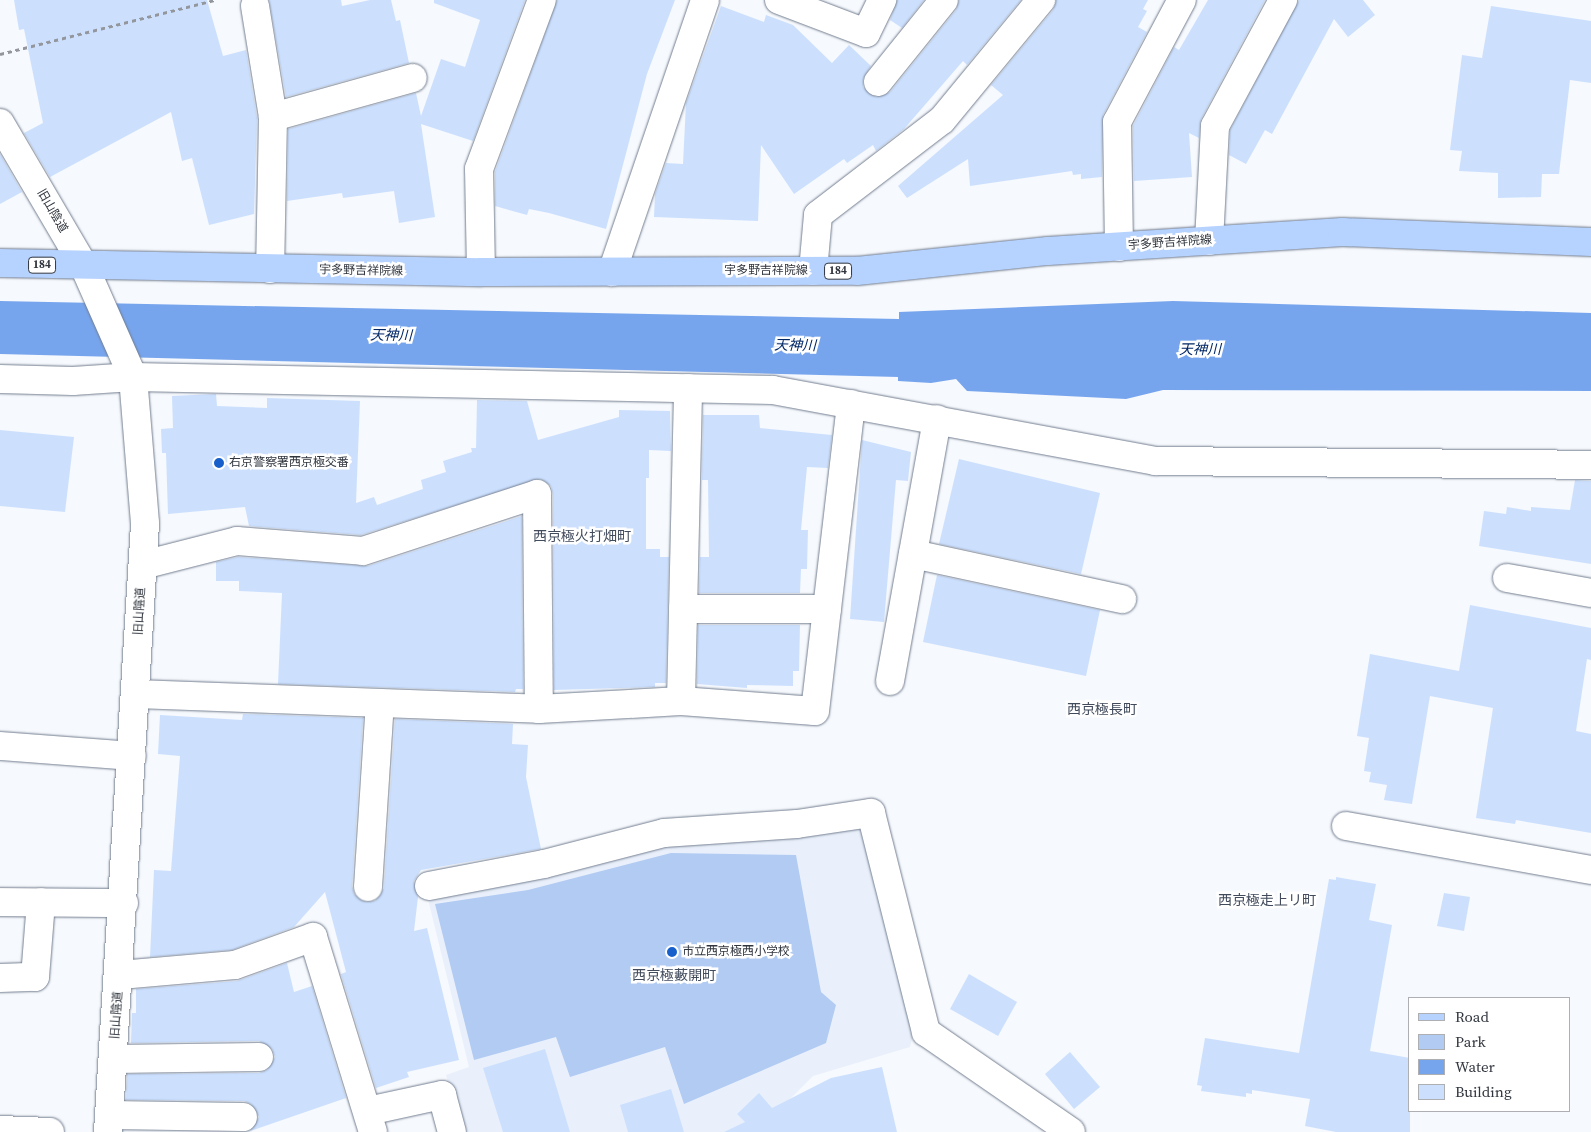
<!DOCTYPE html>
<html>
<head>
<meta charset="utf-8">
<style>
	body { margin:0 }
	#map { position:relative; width:1591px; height:1132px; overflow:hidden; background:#f6f9fd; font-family:"Source Serif 4","Noto Sans JP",serif }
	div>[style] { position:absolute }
	.built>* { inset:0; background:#e9f0fb }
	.green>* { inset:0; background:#b1cbf3 }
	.water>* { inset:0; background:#77a5ed }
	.building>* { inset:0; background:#cce0fe }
	.path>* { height:3px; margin-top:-1.5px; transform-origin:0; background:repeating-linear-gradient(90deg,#93979d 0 4px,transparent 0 8px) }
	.roads { filter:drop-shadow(0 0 1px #727d8f) drop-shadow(0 0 1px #727d8f) }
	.minor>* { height:28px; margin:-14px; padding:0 14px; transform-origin:14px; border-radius:14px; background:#fff }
	.major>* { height:28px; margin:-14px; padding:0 14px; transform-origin:14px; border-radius:14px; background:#b6d2fe }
	.dots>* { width:14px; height:14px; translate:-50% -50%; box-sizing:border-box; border:2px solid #fff; border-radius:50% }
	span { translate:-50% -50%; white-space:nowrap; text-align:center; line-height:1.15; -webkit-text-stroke:5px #fff; paint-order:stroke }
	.shield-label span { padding:1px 4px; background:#fff; border:1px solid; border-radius:4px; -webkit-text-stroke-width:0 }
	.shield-label { font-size:11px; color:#31363e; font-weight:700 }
	.street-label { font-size:12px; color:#31363e }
	.poi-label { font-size:12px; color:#31363e }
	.left { translate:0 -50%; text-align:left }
	.water-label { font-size:14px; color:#002664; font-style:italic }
	.neighbourhood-label { font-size:14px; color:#414b5c }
	.legend { position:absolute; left:1408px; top:997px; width:162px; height:115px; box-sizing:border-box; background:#fff; border:1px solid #adafb2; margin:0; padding:6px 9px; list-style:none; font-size:15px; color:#31363e }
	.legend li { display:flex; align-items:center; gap:10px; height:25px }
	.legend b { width:25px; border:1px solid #adafb2 }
</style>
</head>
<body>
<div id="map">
	<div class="built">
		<i style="clip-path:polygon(866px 828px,919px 1009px,910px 1047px,813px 1076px,757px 1132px,464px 1132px,446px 1075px,469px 1067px,427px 895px,662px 844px)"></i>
	</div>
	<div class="green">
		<i style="clip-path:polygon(671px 853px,796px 855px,821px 992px,836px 1005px,826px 1043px,684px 1104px,665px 1047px,570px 1077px,556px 1037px,474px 1060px,435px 904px,528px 890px)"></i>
	</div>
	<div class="water">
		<i style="clip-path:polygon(0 301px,899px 319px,899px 312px,1173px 301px,1591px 313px,1591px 391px,1163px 390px,1126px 399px,967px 391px,956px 379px,931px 383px,898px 381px,898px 377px,0 354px)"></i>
	</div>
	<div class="building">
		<i style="clip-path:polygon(14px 0,207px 0,223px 56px,246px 50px,257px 118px,254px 214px,209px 225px,192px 158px,182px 161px,171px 112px,50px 177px,24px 133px,43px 123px,24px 29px,19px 30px)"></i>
		<i style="clip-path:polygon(269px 0,341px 0,342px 6px,370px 0,391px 0,396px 21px,400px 20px,409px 63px,286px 97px)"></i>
		<i style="clip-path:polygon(434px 0,525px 0,473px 141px,421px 124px,435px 217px,399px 223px,394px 191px,343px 198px,342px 193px,287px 201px,288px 129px,416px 93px,421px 116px,441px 59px,465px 67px,480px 20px,434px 3px)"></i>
		<i style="clip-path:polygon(557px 0,675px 0,647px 74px,606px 229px,549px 213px,529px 209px,527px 215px,495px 206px,495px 172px)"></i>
		<i style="clip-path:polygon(897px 0,924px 0,902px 28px,890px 20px)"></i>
		<i style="clip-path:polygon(959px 0,1021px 0,967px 65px,963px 61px,904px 129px,876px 151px,873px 145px,847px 163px,844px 159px,794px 194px,761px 145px,758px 221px,654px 217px,655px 194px,666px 163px,683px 164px,686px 103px,721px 6px,764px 22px,766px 15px,793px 25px,832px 63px,849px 45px,871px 66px,863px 79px,863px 87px,876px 97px,890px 92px,956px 10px)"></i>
		<i style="clip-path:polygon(1056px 0,1148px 0,1143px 9px,1147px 11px,1138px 27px,1147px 32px,1103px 115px,1102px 177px,1081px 179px,1081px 174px,1073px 175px,1072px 171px,970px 186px,968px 159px,907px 198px,898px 186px,1003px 95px,991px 85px,1053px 10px)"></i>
		<i style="clip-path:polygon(1208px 0,1265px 0,1201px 119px,1199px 138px,1189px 133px,1192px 177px,1134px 181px,1133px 126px,1174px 47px,1179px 50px)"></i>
		<i style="clip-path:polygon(1299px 0,1363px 0,1375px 15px,1348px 37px,1334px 19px,1272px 134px,1265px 130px,1246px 164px,1229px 155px,1230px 130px)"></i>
		<i style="clip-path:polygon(1491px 6px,1591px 21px,1591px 83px,1570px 80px,1559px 174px,1542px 174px,1541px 197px,1498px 198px,1498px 173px,1459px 171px,1462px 151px,1450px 150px,1462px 55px,1482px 58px)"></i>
		<i style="clip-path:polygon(0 154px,22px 192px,0 204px)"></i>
		<i style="clip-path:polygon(216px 394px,217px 406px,267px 408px,267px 398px,360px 401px,356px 503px,374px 497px,377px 505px,423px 489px,421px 480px,446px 472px,443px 461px,472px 452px,471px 448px,476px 448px,477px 400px,527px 401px,538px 440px,619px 417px,619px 410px,670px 411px,671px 451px,649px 450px,649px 478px,646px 478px,646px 549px,660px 549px,660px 557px,669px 557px,666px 683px,655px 683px,655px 687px,554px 690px,553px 494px,551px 486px,540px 479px,361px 535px,249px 526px,245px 507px,168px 514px,166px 453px,162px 453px,161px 429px,173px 428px,172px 396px)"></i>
		<i style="clip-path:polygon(703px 415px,759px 415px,760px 428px,832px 435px,828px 468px,807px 467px,801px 530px,808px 530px,807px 569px,801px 569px,800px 593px,699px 593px,700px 557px,709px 557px,708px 480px,702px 480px)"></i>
		<i style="clip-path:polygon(0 430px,74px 437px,65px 512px,0 506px)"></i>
		<i style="clip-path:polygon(862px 440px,911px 452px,908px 481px,896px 480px,884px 622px,850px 619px)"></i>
		<i style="clip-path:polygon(959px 459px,1100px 493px,1081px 574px,939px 544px)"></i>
		<i style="clip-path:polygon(1575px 480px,1591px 481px,1591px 564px,1479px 546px,1484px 511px,1506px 514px,1507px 507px,1531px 511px,1531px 507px,1570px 510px)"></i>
		<i style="clip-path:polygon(522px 516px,523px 689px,516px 689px,515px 692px,278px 684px,282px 593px,239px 591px,239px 581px,216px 581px,216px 562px,238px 557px,368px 566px)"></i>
		<i style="clip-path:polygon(937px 575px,1100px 610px,1086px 676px,923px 642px)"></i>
		<i style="clip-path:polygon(1470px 605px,1591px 628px,1591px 660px,1587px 659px,1576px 731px,1591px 734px,1591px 833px,1516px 820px,1515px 824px,1476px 818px,1493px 708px,1430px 696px,1412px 804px,1384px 800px,1387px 785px,1369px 782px,1371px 772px,1364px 771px,1369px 738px,1357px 736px,1370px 654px,1459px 671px)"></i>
		<i style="clip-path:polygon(698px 625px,800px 625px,799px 671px,793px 671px,793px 686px,747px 685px,747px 688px,697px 684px)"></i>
		<i style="clip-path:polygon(243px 714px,363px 718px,352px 886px,354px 894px,366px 902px,375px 901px,384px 888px,395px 719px,513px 724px,512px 744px,528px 745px,526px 777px,541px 849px,421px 870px,414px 881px,418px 897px,414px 931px,427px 928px,459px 1060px,407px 1072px,409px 1077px,376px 1088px,341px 974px,346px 972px,325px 892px,294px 927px,232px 950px,150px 957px,154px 870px,171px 871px,180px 756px,158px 754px,160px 715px,242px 720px)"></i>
		<i style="clip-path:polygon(1336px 877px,1376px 884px,1369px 920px,1392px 925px,1370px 1051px,1410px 1058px,1410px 1132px,1336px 1132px,1305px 1126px,1310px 1099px,1252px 1090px,1252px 1094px,1246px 1093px,1246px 1097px,1201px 1091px,1202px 1086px,1197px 1085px,1205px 1038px,1299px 1053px,1329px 879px,1336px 880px)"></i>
		<i style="clip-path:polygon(1444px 893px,1470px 897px,1464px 931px,1437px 926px)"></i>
		<i style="clip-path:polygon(287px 963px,294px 992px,312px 986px,346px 1098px,250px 1131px,259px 1117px,251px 1104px,244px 1101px,126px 1100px,127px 1074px,259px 1073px,267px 1070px,275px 1057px,272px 1049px,259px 1041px,131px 1043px,132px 1013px,136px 1013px,136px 989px,237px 981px)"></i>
		<i style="clip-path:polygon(969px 974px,1017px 1002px,998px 1036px,950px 1009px)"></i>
		<i style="clip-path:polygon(545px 1049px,570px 1132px,503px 1132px,483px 1068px)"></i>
		<i style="clip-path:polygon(1070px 1052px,1100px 1087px,1074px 1109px,1045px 1074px)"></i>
		<i style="clip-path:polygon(882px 1067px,897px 1132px,724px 1132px,745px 1122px,737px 1114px,759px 1093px,772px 1108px,831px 1078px)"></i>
		<i style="clip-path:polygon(671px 1089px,684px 1132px,628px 1132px,620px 1105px)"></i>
	</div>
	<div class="path">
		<i style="left:0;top:54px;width:222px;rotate:-14.1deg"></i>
	</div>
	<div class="roads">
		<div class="minor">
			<i style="left:779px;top:0;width:93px;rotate:20.8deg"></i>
			<i style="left:866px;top:33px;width:37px;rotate:-64deg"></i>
			<i style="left:255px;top:6px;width:112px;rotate:80.8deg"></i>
			<i style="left:273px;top:117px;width:152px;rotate:91.1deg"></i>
			<i style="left:878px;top:82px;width:105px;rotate:-51.2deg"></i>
			<i style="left:273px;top:117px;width:145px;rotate:-15.6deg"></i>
			<i style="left:0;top:123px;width:166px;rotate:59.6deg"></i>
			<i style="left:84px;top:266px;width:121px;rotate:66.2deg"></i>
			<i style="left:133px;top:377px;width:147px;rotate:85.3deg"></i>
			<i style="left:145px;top:524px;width:609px;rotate:93.48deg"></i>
			<i style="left:1209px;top:241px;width:115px;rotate:-87deg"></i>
			<i style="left:1215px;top:126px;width:143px;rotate:-61.6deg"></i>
			<i style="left:1119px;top:247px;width:125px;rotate:-90.9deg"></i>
			<i style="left:1117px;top:122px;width:138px;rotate:-62deg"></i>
			<i style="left:813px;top:271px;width:56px;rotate:-84.9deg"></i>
			<i style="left:818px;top:215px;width:156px;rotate:-37.5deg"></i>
			<i style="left:942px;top:120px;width:156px;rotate:-50.5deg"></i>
			<i style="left:481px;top:272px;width:103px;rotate:-91.1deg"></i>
			<i style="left:479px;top:169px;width:180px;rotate:-69.6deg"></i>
			<i style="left:612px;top:272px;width:287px;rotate:-71.1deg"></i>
			<i style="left:0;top:379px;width:73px;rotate:1.6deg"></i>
			<i style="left:73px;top:381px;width:60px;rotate:-3.8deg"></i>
			<i style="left:133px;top:377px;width:640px;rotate:1.16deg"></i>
			<i style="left:773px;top:390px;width:389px;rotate:10.5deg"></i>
			<i style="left:1155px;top:461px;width:436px;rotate:0.5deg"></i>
			<i style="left:913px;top:554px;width:214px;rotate:12.2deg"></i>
			<i style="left:143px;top:565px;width:97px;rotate:-14.3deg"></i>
			<i style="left:237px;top:541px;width:126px;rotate:4.5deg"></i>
			<i style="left:363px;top:551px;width:183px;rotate:-18.1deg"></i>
			<i style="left:537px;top:494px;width:215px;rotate:89.5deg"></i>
			<i style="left:1507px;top:578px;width:85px;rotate:10.1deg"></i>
			<i style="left:683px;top:609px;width:144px"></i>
			<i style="left:890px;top:681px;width:266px;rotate:-79.8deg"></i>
			<i style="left:136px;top:694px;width:403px;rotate:2.1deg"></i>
			<i style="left:539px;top:709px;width:142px;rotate:-3.2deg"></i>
			<i style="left:681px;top:701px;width:134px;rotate:4.3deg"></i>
			<i style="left:815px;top:711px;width:309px;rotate:-83.3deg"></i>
			<i style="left:681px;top:701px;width:313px;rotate:-88.7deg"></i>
			<i style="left:0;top:746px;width:132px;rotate:4.3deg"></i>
			<i style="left:1346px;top:826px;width:249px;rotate:10.2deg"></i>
			<i style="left:429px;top:886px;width:117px;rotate:-10.8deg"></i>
			<i style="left:544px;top:864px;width:124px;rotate:-14.5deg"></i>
			<i style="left:664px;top:833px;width:133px;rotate:-3.9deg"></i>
			<i style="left:797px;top:824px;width:75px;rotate:-8.5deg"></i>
			<i style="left:871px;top:813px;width:226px;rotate:75.9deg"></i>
			<i style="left:926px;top:1032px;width:176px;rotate:34.6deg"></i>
			<i style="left:368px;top:887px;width:184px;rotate:-86.3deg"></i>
			<i style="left:0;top:902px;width:124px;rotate:0.5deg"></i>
			<i style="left:120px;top:975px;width:115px;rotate:-5deg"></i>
			<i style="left:235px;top:965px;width:83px;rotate:-19.7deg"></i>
			<i style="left:313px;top:937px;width:204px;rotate:72.9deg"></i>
			<i style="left:0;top:978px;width:35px;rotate:-2deg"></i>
			<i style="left:35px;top:977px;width:75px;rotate:-85.4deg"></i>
			<i style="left:114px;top:1059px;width:145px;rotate:-0.8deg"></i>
			<i style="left:368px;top:1111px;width:76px;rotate:-12.2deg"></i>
			<i style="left:442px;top:1095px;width:38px;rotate:75deg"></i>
			<i style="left:110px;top:1115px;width:133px;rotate:0.9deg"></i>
			<i style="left:0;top:1130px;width:50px;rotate:2.3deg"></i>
		</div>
		<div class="major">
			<i style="left:0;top:263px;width:481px;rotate:1.1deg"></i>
			<i style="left:481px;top:272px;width:376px;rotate:-0.2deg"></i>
			<i style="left:857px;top:271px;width:192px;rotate:-6deg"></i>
			<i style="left:1048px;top:251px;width:295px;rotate:-3.7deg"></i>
			<i style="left:1342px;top:232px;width:249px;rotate:2.3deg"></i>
		</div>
	</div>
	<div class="dots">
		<i style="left:219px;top:463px;background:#175fca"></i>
		<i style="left:672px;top:952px;background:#175fca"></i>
	</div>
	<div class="shield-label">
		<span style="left:42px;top:265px">184</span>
		<span style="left:838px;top:271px">184</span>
	</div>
	<div class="street-label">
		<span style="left:52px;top:211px;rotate:60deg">旧山陰道</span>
		<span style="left:1170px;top:243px;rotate:-4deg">宇多野吉祥院線</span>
		<span style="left:361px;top:271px;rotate:1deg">宇多野吉祥院線</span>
		<span style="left:766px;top:271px">宇多野吉祥院線</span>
		<span style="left:140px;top:611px;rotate:-87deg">旧山陰道</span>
		<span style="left:117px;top:1015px;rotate:-86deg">旧山陰道</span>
	</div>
	<div class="poi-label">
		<span class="left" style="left:229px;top:463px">右京警察署西京極交番</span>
		<span class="left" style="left:682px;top:952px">市立西京極西小学校</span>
	</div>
	<div class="water-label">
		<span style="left:391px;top:335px;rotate:1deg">天神川</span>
		<span style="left:795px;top:345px;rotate:1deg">天神川</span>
		<span style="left:1200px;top:349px">天神川</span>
	</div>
	<div class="neighbourhood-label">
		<span style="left:582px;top:536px">西京極火打畑町</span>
		<span style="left:1102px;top:709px">西京極長町</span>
		<span style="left:1267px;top:900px">西京極走上リ町</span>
		<span style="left:674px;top:975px">西京極藪開町</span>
	</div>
	<ul class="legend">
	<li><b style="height:6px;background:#b6d2fe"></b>Road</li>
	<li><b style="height:14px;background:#b1cbf3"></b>Park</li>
	<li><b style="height:14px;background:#77a5ed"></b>Water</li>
	<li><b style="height:14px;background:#cce0fe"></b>Building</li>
	</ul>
</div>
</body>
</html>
